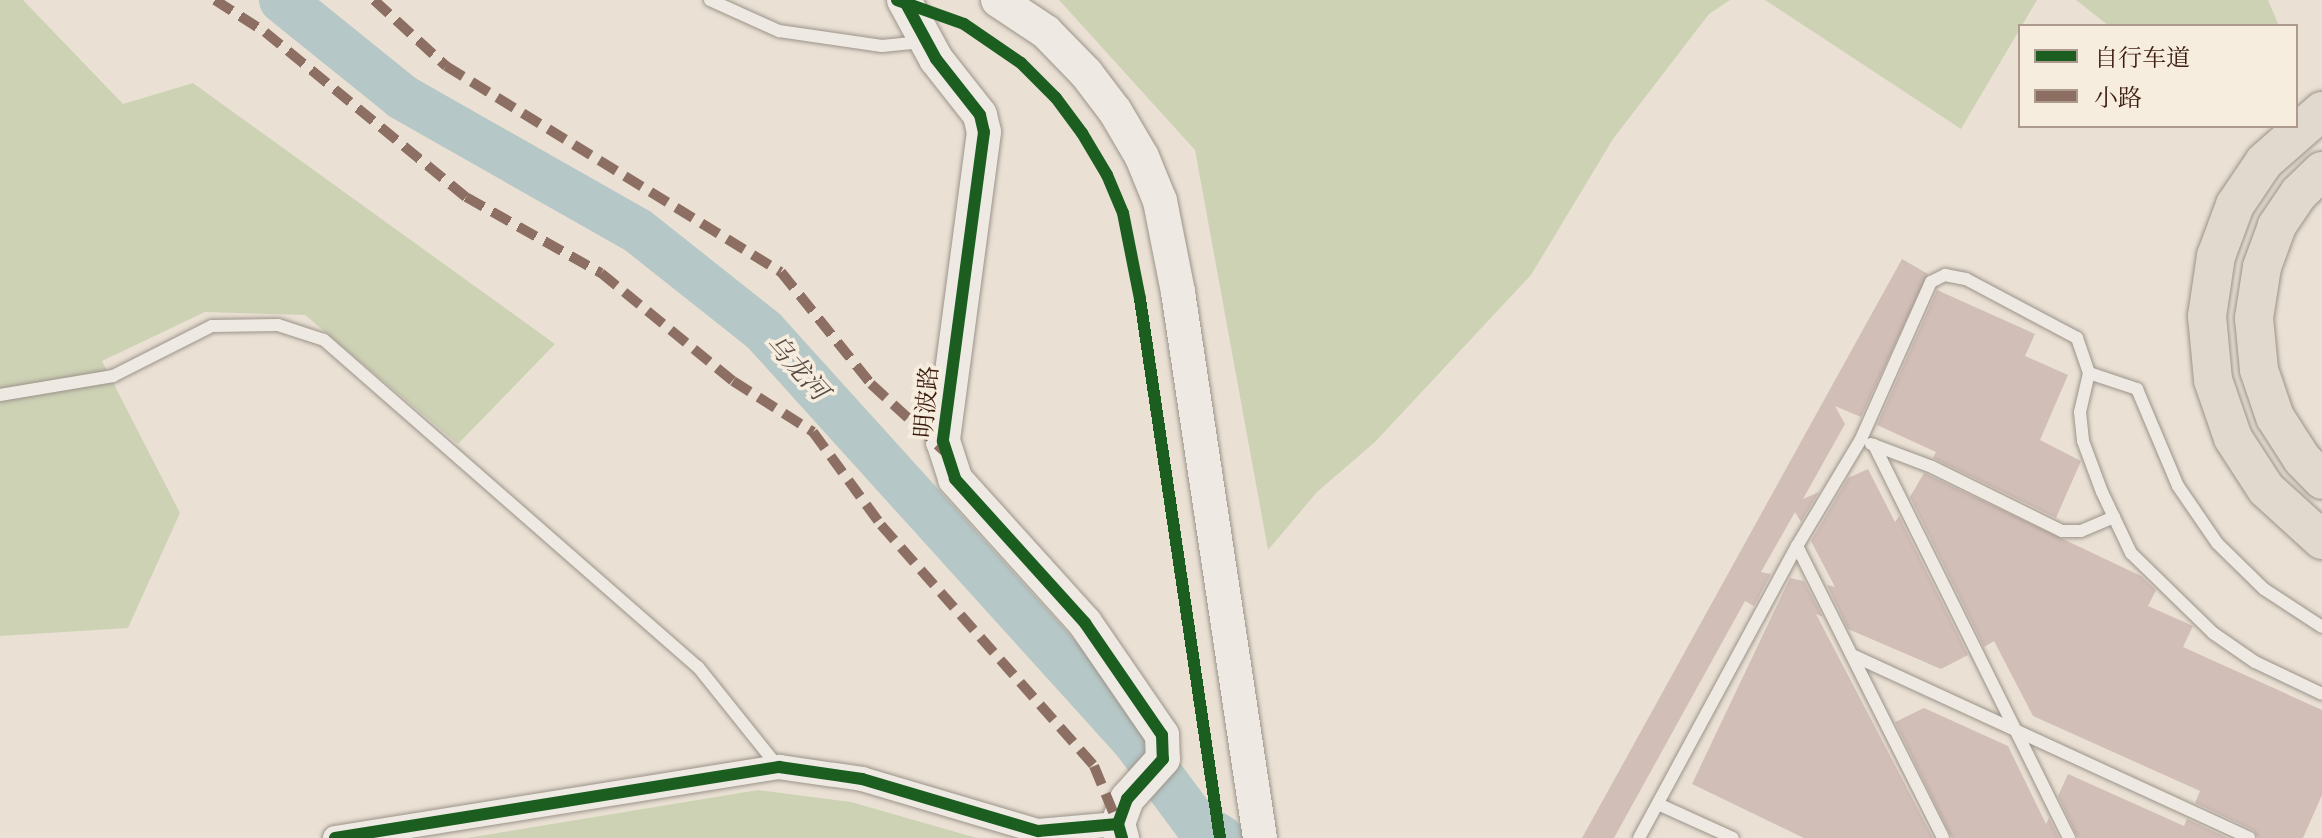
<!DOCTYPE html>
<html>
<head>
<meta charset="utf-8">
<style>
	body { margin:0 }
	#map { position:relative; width:2322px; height:838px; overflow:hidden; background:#eae1d4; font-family:"Libre Bodoni","Noto Serif SC",serif }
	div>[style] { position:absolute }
	.green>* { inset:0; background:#cdd2b5 }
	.river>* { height:46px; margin:-23px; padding:0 23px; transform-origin:23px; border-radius:23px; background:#b5c7c6 }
	.building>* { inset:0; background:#d1beb7 }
	.roads { filter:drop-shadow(0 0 2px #9c938a) drop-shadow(0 0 2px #9c938a) }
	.lane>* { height:12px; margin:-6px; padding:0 6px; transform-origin:6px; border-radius:6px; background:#eeeae3 }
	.street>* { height:24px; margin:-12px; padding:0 12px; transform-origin:12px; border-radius:12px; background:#eeeae3 }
	.secondary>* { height:34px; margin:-17px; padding:0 17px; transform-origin:17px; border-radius:17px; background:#eeeae3 }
	.primary>* { height:38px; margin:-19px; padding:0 19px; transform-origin:19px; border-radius:19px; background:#e1d9ce }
	.quiet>* { height:10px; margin-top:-5px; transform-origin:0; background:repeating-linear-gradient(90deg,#8d6e63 0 20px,transparent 0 30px) }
	.cycleway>* { height:12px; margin:-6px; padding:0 6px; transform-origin:6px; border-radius:6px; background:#1b5e20 }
	span { translate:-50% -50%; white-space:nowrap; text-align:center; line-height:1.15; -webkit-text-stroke:7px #f7edde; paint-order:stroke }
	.street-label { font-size:24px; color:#3c1e11 }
	.water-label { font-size:26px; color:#594d46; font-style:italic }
	.legend { position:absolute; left:2018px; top:24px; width:280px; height:104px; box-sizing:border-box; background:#f7edde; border:2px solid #ac9a8c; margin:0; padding:10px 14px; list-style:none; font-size:24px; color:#3c1e11 }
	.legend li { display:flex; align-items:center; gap:16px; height:40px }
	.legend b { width:40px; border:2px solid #ac9a8c }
</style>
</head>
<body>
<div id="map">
	<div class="green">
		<i style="clip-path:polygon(0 0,23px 0,123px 104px,193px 83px,555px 344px,458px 444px,305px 315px,205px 312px,102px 361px,180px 513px,128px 628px,0 636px)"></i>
		<i style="clip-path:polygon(1059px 0,1730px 0,1709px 14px,1613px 139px,1531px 275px,1375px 442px,1317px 492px,1268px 550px,1195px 150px)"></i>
		<i style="clip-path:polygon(1765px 0,2037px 0,1961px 129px)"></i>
		<i style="clip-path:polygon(2076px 0,2268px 0,2279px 26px,2109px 26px)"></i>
		<i style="clip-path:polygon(758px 790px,851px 802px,977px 838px,467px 838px)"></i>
	</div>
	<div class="river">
		<i style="left:282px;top:0;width:154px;rotate:38.9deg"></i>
		<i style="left:402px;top:97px;width:271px;rotate:29.6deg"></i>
		<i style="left:638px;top:231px;width:161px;rotate:38.4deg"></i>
		<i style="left:764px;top:331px;width:553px;rotate:47.86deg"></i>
		<i style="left:1135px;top:741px;width:102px;rotate:53.4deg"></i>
		<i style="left:1196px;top:823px;width:29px;rotate:31deg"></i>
	</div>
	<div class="building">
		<i style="clip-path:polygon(1902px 259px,1928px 274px,1861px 417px,1835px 406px,1845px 424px,1803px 499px,1819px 492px,1801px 522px,1795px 512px,1761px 572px,1771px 574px,1754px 606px,1745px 601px,1614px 838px,1582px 838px)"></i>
		<i style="clip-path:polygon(1937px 290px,2035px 334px,2025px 356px,2068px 375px,2040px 440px,2081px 461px,2056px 518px,1933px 458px,1936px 452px,1877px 425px)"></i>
		<i style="clip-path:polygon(1868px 469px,1895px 522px,1899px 516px,1968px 655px,1941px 669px,1848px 629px,1827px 585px,1835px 587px,1811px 541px,1848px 478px)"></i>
		<i style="clip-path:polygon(1924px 473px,2141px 576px,2156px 590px,2148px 606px,2193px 626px,2183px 647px,2322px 710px,2322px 795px,2303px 838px,2258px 838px,2253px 830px,2195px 803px,2200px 791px,2033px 716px,1994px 641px,1984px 647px,1910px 497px)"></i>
		<i style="clip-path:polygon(1790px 578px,1804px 581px,1823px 617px,1816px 614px,1933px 838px,1804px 838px,1692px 784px)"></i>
		<i style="clip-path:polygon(1924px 708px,2008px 746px,2046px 824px,2049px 818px,2059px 838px,1952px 838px,1895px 722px)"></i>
		<i style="clip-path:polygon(2068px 774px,2184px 826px,2187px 819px,2228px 838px,2078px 838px,2058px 796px)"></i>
	</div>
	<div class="roads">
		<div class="lane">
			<i style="left:710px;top:0;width:76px;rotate:24.2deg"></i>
			<i style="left:779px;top:31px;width:104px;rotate:8.3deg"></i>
			<i style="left:882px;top:46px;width:40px;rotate:-5.7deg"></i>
			<i style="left:2089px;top:373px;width:51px;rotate:18.4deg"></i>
			<i style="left:2137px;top:389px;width:105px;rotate:67.1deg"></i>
			<i style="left:2178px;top:486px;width:69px;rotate:55.6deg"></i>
			<i style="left:2217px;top:543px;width:66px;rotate:44.4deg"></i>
			<i style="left:2264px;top:589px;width:69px;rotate:33.2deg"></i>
			<i style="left:0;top:395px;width:115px;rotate:-9.5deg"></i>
			<i style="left:113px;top:376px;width:111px;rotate:-26.8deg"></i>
			<i style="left:212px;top:326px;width:66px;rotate:-0.9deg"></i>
			<i style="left:278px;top:325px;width:48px;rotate:18.1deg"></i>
			<i style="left:324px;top:340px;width:497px;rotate:41.2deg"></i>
			<i style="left:698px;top:667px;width:128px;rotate:51.3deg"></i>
			<i style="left:1871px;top:444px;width:65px;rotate:20.7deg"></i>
			<i style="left:1932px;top:467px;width:145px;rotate:26.2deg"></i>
			<i style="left:2062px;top:531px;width:19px"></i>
			<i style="left:2081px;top:531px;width:36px;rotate:-23deg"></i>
			<i style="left:1874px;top:445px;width:439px;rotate:63.6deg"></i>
			<i style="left:1797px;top:546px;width:326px;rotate:63.4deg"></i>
			<i style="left:1852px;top:655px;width:437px;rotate:24.7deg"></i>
			<i style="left:1658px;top:804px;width:82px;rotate:24.4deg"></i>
			<i style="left:1639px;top:838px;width:332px;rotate:-61.6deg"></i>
			<i style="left:1797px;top:546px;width:125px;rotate:-59.1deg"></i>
			<i style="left:1861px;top:439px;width:172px;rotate:-66deg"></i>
			<i style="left:1931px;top:282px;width:16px;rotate:-27deg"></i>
			<i style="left:1945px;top:275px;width:21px;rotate:11deg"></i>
			<i style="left:1966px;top:279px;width:126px;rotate:28deg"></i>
			<i style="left:2077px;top:338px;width:37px;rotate:71deg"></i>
			<i style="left:2089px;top:373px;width:40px;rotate:103deg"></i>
			<i style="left:2080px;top:412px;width:29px;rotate:84deg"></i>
			<i style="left:2083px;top:441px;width:54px;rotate:69.6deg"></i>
			<i style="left:2102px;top:492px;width:68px;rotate:64.6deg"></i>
			<i style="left:2131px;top:553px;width:115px;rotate:44.3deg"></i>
			<i style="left:2213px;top:633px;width:51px;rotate:34.6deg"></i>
			<i style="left:2255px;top:662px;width:74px;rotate:25.5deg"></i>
		</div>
		<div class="street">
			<i style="left:335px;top:838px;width:450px;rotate:-9.1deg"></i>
			<i style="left:779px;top:767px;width:84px;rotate:8.2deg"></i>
			<i style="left:862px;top:779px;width:184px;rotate:16.5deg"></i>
			<i style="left:1038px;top:831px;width:80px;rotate:-5deg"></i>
		</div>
		<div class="secondary">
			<i style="left:904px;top:0;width:67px;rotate:61.5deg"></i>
			<i style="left:936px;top:59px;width:71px;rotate:51.8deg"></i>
			<i style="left:980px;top:115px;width:17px;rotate:77deg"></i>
			<i style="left:984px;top:132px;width:312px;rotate:97.6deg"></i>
			<i style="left:943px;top:441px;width:40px;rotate:72deg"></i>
			<i style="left:955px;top:479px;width:194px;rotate:47.9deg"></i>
			<i style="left:1085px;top:623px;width:136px;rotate:55.5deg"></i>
			<i style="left:1162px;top:735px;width:24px;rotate:88deg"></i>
			<i style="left:1163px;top:759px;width:54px;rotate:132deg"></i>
			<i style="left:1127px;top:799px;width:27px;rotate:110deg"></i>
			<i style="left:1118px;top:824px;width:15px;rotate:74deg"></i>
			<i style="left:998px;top:0;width:58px;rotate:33.7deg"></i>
			<i style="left:1046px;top:32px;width:57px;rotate:45.7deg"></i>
			<i style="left:1086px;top:73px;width:48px;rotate:52.7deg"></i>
			<i style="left:1115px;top:111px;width:53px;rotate:59.6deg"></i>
			<i style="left:1142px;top:157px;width:48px;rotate:67.8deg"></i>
			<i style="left:1160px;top:201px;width:93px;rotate:78.8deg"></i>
			<i style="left:1178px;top:292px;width:552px;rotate:81.46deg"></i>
		</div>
		<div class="primary">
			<i style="left:2322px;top:111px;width:77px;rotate:138.7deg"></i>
			<i style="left:2264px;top:162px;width:52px;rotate:124deg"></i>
			<i style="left:2235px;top:205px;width:54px;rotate:110.4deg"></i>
			<i style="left:2216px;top:256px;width:61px;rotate:98.5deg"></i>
			<i style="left:2207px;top:316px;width:64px;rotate:84.6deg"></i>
			<i style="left:2213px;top:380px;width:61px;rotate:71deg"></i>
			<i style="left:2233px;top:438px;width:61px;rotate:57.1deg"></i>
			<i style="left:2266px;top:489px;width:76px;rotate:42.3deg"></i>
			<i style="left:2322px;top:171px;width:32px;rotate:136deg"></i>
			<i style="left:2299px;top:193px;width:40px;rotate:124deg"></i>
			<i style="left:2277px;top:226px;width:44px;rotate:110.1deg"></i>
			<i style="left:2262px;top:267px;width:52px;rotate:98.9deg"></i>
			<i style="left:2254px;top:318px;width:52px;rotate:84.5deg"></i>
			<i style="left:2259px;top:370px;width:50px;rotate:71.2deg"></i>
			<i style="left:2275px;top:417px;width:50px;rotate:57.3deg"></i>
			<i style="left:2302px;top:459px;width:29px;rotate:46deg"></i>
		</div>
	</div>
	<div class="quiet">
		<i style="left:215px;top:0;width:59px;rotate:32.6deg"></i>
		<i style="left:265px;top:32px;width:260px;rotate:39.4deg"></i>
		<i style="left:466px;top:197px;width:155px;rotate:29.4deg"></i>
		<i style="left:601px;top:273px;width:171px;rotate:39.3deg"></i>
		<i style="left:733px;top:381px;width:95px;rotate:32.5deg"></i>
		<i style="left:813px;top:432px;width:115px;rotate:53.8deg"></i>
		<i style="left:881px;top:525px;width:322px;rotate:48.5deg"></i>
		<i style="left:1094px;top:766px;width:63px;rotate:67.5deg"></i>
		<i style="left:374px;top:0;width:98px;rotate:42.5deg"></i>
		<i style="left:446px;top:66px;width:393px;rotate:31.6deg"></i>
		<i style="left:781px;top:272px;width:144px;rotate:51.2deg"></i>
		<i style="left:871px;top:384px;width:100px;rotate:42.6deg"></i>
	</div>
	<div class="cycleway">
		<i style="left:897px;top:0;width:71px;rotate:19.7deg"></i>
		<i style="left:964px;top:24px;width:69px;rotate:34.4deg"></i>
		<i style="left:1021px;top:63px;width:49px;rotate:45deg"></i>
		<i style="left:1056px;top:98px;width:44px;rotate:53.4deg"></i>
		<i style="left:1082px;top:133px;width:49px;rotate:59.2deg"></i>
		<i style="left:1107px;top:175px;width:41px;rotate:67.2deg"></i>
		<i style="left:1123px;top:213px;width:88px;rotate:78.8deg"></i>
		<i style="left:1140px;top:299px;width:545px;rotate:81.56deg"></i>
		<i style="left:904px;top:0;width:67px;rotate:61.5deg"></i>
		<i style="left:936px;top:59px;width:71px;rotate:51.8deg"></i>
		<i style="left:980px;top:115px;width:17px;rotate:77deg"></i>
		<i style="left:984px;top:132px;width:312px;rotate:97.6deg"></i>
		<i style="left:943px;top:441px;width:40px;rotate:72deg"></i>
		<i style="left:955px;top:479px;width:194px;rotate:47.9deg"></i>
		<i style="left:1085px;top:623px;width:136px;rotate:55.5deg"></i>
		<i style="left:1162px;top:735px;width:24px;rotate:88deg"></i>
		<i style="left:1163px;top:759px;width:54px;rotate:132deg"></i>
		<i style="left:1127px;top:799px;width:27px;rotate:110deg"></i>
		<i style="left:1118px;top:824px;width:15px;rotate:74deg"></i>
		<i style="left:335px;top:838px;width:450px;rotate:-9.1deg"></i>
		<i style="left:779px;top:767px;width:84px;rotate:8.2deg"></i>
		<i style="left:862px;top:779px;width:184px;rotate:16.5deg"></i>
		<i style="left:1038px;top:831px;width:80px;rotate:-5deg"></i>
	</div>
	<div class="street-label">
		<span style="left:928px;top:402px;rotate:-85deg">明波路</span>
	</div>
	<div class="water-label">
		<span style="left:796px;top:368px;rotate:48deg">乌龙河</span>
	</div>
	<ul class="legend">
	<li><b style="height:10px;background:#1b5e20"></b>自行车道</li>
	<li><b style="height:10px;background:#8d6e63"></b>小路</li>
	</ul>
</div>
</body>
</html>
